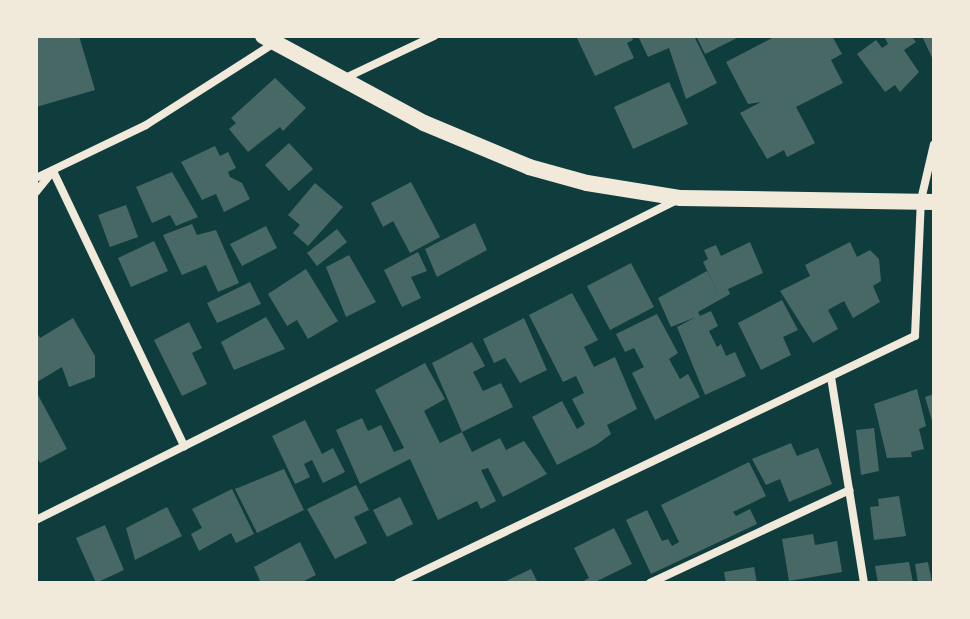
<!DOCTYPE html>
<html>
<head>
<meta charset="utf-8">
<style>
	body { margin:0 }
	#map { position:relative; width:970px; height:619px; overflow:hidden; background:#0f3d3e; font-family:Georgia,serif }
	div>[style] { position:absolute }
	.building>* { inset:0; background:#486865 }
	.minor>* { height:8px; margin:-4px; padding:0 4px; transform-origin:4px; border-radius:4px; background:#f1e9da }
	.secondary>* { height:16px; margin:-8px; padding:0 8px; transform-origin:8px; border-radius:8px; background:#f1e9da }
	span { translate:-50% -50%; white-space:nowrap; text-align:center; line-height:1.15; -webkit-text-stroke:6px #f1e9da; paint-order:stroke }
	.frame { position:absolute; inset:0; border:38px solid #f1e9da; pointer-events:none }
</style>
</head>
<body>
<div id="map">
	<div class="building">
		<i style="clip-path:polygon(36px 36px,79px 36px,95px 90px,36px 107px)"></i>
		<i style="clip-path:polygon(576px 36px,631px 36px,633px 40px,627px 43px,634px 58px,595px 76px)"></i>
		<i style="clip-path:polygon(638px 36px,694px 36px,717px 83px,686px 99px,669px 48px,648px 57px)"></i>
		<i style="clip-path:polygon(696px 36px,741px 36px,705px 54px)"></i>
		<i style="clip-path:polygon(776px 36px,832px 36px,842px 54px,831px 60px,843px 83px,796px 107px,815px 143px,787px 157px,784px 150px,767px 159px,740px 113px,761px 102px,748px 104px,726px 62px)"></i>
		<i style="clip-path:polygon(884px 36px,911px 36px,916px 42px,904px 50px,919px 72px,900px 92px,895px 85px,885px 92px,857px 54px,876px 40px,882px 48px,888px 44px)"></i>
		<i style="clip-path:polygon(922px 36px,934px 36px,934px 62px)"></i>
		<i style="clip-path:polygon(275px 78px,306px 108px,283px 131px,280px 127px,248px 152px,229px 129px,236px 123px,231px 118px)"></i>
		<i style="clip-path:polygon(669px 82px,688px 124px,633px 149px,614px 107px)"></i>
		<i style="clip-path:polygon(289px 143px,313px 169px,289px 191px,265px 165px)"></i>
		<i style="clip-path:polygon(215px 146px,220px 156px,228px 152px,236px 168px,228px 172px,230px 177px,242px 183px,250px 199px,224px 212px,216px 194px,202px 200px,181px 162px)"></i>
		<i style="clip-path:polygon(172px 172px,198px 217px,176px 226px,170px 215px,152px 223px,136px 187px)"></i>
		<i style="clip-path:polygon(411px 182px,440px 237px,410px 253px,393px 221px,383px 227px,371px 203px)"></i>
		<i style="clip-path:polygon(315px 183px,343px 207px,308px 246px,293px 233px,300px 225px,288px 215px)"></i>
		<i style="clip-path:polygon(126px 205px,138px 237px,110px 247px,98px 215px)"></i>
		<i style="clip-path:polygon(475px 223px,487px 250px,437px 277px,425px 249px)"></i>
		<i style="clip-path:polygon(192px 224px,197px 235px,216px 230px,239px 283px,218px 292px,206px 265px,182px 275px,163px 235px)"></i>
		<i style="clip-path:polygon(266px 226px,277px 248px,242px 266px,230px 244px)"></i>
		<i style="clip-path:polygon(337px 229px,347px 242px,317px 266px,307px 253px)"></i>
		<i style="clip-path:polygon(154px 241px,168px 271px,131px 287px,118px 258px)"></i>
		<i style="clip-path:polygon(750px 242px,763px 273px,728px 289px,730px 294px,698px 312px,700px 316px,711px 311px,718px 326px,709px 331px,717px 347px,721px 344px,726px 356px,735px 352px,746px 376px,705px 395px,677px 327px,696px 317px,671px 327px,658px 298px,707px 271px,719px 295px,703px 262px,708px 259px,704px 250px,716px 245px,721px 256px)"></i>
		<i style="clip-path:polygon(850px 242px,857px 257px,870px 250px,879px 259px,881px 281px,873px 286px,880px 302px,853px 318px,844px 301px,828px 310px,838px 329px,813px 343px,780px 291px,810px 276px,805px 265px)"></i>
		<i style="clip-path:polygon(418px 252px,427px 271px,411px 277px,421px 298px,402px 307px,384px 270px)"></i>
		<i style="clip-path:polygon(349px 255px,376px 302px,346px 317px,326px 267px)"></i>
		<i style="clip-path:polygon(631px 263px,654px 307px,610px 330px,587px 286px)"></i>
		<i style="clip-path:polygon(306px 269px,338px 321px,308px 339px,297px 320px,287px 326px,268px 294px)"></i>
		<i style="clip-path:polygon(250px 282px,261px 304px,217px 323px,207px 303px)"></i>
		<i style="clip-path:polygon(572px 293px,598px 340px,584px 347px,594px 367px,615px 357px,637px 409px,607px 425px,611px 434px,596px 445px,557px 465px,532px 417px,562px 401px,577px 429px,585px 424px,572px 399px,584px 393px,576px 376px,563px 382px,529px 315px)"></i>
		<i style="clip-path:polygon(782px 300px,798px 330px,783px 337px,791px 355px,761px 370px,738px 323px)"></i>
		<i style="clip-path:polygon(657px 314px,678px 353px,669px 359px,680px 379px,688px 374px,700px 397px,655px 420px,632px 373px,644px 367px,634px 348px,625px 352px,616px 334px)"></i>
		<i style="clip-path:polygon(266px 317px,285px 349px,234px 370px,221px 342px)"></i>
		<i style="clip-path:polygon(73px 318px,95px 356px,95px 377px,69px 387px,62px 367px,37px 382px,36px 331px,40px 338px)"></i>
		<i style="clip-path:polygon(524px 318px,547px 370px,520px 383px,505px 358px,494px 363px,483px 339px)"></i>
		<i style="clip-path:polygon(189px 322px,202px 348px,192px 353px,207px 384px,182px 396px,154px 340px)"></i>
		<i style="clip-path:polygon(472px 342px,485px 366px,473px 372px,483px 391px,501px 383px,513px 407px,462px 432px,432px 363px)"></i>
		<i style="clip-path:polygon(425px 363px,445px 399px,424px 411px,440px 443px,462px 432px,472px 452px,500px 438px,506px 450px,524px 441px,547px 474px,503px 497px,488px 468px,481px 470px,496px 501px,481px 509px,477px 501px,438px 520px,410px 459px,360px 484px,336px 430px,362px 418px,368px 431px,381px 425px,394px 452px,404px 448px,375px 390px)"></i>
		<i style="clip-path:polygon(917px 389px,926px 426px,919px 429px,924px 449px,911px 452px,912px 457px,887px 458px,874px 404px)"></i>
		<i style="clip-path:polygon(934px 394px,934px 424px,933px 424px,925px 397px)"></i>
		<i style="clip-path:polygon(38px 395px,67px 449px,40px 463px,36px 456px)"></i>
		<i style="clip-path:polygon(305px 420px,322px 454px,333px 448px,345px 472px,323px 483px,312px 460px,304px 464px,310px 477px,295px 484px,272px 436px)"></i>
		<i style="clip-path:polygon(874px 428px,879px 471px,861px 475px,856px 430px)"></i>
		<i style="clip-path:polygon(791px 443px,797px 456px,818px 448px,832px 484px,789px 502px,780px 479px,766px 485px,752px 459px)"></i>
		<i style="clip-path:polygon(749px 462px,766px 496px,733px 512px,736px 516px,750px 509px,757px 524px,651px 574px,626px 520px,647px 510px,662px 541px,668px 539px,672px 546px,679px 542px,661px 505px)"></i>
		<i style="clip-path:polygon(284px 469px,304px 510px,257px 533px,235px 489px)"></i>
		<i style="clip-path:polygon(356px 485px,369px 510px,354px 517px,367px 543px,335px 559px,307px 509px)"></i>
		<i style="clip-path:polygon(232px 489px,254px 534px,236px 543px,231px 533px,199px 551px,191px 534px,202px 528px,192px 509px)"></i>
		<i style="clip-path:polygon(899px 496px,906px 536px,874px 540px,870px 507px,879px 506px,878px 499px)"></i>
		<i style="clip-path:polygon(400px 497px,413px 524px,387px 537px,373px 510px)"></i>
		<i style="clip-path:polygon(167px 507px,182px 536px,135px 560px,126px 528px)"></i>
		<i style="clip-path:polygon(105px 525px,124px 570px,96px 583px,76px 538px)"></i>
		<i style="clip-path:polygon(614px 528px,632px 564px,593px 583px,580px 583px,589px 578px,574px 548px)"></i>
		<i style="clip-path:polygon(813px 534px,815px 545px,837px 541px,842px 572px,789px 581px,782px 539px)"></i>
		<i style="clip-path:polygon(300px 542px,316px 575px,300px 583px,261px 583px,254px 567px)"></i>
		<i style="clip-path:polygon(909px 562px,913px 583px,878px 583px,875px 566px)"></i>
		<i style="clip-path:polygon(928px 562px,932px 583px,918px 583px,915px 564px)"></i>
		<i style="clip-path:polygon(754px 567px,757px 583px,726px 583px,724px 572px)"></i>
		<i style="clip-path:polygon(531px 569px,538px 583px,502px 583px)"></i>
	</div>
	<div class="minor">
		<i style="left:343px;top:79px;width:101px;rotate:-25.3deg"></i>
		<i style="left:36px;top:178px;width:122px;rotate:-25.7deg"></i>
		<i style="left:146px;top:125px;width:152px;rotate:-32.6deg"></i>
		<i style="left:36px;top:192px;width:27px;rotate:-51deg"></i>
		<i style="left:53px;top:171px;width:305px;rotate:64.5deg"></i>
		<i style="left:831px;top:377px;width:209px;rotate:80.9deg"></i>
		<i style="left:36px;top:520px;width:716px;rotate:-26.53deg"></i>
		<i style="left:398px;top:583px;width:573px;rotate:-25.54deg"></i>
		<i style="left:915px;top:336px;width:136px;rotate:-87.5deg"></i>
		<i style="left:921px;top:200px;width:57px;rotate:-76.9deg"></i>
		<i style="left:650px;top:583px;width:220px;rotate:-25deg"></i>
	</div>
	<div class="secondary">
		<i style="left:263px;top:36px;width:183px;rotate:28.4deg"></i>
		<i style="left:424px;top:123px;width:114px;rotate:22.7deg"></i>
		<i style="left:529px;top:167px;width:60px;rotate:15.4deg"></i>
		<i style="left:587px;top:183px;width:95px;rotate:9.1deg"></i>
		<i style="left:681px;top:198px;width:253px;rotate:0.9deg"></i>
	</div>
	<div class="frame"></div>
</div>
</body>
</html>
